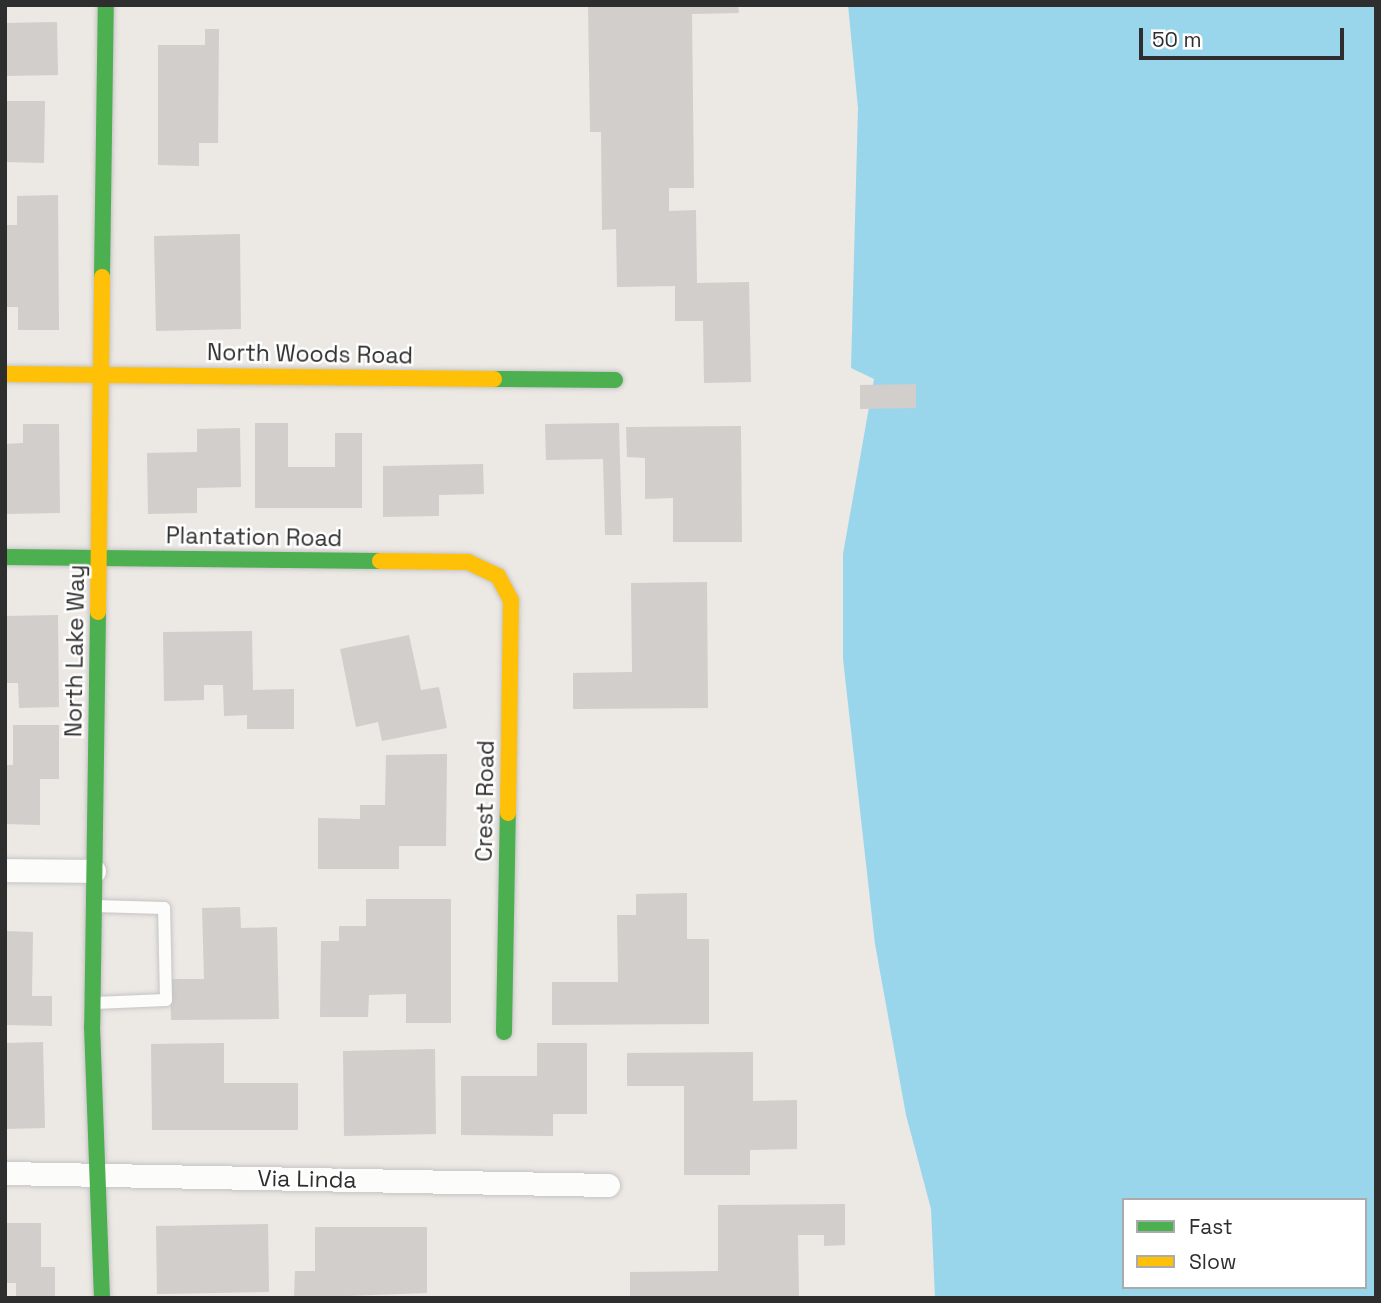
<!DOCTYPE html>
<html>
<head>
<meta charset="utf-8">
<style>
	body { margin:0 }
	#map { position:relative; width:1381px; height:1303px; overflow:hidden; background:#ece8e4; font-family:"Space Grotesk",sans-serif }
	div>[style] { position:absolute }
	.water>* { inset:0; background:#99d6ec }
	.building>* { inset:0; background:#d1cecb }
	.roads { filter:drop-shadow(0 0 2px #c5c4c5) drop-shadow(0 0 2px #c5c4c5) }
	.lane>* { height:12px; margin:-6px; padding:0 6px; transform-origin:6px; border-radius:6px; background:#fcfcfb }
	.street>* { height:23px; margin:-11.5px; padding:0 11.5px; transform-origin:11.5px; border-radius:11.5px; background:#fcfcfb }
	.fast>* { height:16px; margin:-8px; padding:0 8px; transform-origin:8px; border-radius:8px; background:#4caf50 }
	.slow>* { height:16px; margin:-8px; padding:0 8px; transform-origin:8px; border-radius:8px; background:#ffc107 }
	span { translate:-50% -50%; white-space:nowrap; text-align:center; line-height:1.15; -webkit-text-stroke:5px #fff; paint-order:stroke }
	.street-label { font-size:23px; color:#2e2e2e }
	.frame { position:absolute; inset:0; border:7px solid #2e2e2e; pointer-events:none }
	.legend { position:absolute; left:1122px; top:1198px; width:245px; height:91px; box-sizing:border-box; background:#fff; border:2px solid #ababab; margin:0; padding:9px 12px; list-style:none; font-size:21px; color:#2e2e2e }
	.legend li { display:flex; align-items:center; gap:14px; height:35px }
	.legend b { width:35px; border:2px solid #ababab }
	.scale { position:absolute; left:1139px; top:28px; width:205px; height:32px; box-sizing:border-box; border:4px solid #2e2e2e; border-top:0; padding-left:9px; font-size:21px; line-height:24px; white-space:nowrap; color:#2e2e2e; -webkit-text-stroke:5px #fff; paint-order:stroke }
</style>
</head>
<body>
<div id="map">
	<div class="water">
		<i style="clip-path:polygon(evenodd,848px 5px,1376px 5px,1376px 1298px,935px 1298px,931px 1209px,906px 1115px,875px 944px,843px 659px,843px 554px,874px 379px,851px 368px,858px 108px,848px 5px,1124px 1200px,1365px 1200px,1365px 1287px,1124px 1287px,1124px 1200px)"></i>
	</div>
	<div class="building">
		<i style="clip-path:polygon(588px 5px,738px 5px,739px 13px,692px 14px,694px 188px,669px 188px,669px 211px,696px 210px,697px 283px,749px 282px,751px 382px,704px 383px,703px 321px,675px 321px,675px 286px,617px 287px,616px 229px,602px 230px,601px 132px,590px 132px)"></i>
		<i style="clip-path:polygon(57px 22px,58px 75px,5px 76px,5px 23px)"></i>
		<i style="clip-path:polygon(205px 29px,219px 29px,218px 143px,199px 143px,199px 166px,158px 165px,158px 45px,205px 45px)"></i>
		<i style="clip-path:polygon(5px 101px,45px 101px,44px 163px,5px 162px)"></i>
		<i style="clip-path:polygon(58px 195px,59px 330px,18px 330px,18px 307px,5px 307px,5px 225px,17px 225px,17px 196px)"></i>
		<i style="clip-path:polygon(240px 234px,241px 329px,156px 331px,154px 236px)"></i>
		<i style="clip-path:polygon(916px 384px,916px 408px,860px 409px,860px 385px)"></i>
		<i style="clip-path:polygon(255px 423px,288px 423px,288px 467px,335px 467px,335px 433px,362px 433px,362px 508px,255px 508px)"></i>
		<i style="clip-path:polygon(619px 423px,622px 535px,605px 535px,603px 459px,546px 460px,545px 424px)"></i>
		<i style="clip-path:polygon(23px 424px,59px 424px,60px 513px,5px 514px,5px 444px,23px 443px)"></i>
		<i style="clip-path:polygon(741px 426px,742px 542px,673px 542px,673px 498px,645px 499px,645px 458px,627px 457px,626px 427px)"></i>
		<i style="clip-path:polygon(240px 428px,241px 487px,197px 488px,197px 513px,148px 514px,147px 453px,197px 452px,197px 429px)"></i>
		<i style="clip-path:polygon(483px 464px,484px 494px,439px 495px,439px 516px,383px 517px,383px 466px)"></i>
		<i style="clip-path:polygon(707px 582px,708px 708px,573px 709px,573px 673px,632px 672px,631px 583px)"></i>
		<i style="clip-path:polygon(58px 615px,59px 707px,19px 708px,18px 683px,5px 683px,5px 616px)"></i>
		<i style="clip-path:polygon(252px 631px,253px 690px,294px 689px,294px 729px,247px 729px,247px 715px,224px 716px,223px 685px,204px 685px,204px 700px,164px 701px,163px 632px)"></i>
		<i style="clip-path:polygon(409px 635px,421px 690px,439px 687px,447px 728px,382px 741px,378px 722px,356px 727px,340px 649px)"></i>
		<i style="clip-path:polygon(13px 725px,59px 725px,59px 779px,40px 779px,40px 825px,5px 824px,5px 765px,13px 765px)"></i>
		<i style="clip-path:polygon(447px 754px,446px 846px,399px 846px,399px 869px,318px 869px,318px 818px,360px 819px,360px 805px,385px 805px,386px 755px)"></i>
		<i style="clip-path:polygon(687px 893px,687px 939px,709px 939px,709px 1024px,552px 1025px,552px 982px,618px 982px,617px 915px,636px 915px,636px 894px)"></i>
		<i style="clip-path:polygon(366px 899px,451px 899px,451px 1023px,406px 1023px,406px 994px,369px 995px,368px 1017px,320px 1017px,321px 941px,339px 941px,339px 926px,366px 926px)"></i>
		<i style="clip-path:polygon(240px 907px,241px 928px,277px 927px,279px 1019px,171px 1020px,170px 979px,204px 979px,202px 908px)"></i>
		<i style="clip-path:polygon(5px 931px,33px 932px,32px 996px,52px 996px,52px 1026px,5px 1025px)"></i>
		<i style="clip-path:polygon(43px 1042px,45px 1128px,5px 1129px,5px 1043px)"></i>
		<i style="clip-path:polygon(224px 1043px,224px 1083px,298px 1083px,298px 1130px,152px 1130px,151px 1044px)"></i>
		<i style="clip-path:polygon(537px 1043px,587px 1043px,587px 1114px,553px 1114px,553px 1136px,461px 1135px,461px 1076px,537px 1076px)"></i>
		<i style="clip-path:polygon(435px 1049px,436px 1134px,344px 1136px,343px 1051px)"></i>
		<i style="clip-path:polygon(753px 1052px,753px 1101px,797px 1100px,797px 1149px,750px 1150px,750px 1175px,684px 1175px,684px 1086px,627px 1086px,627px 1053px)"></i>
		<i style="clip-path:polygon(845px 1204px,845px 1245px,824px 1246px,824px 1235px,798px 1235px,799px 1298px,630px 1298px,630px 1272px,718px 1271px,718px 1205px)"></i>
		<i style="clip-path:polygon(5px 1223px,41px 1223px,41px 1267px,55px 1267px,55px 1298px,16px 1298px,16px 1283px,5px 1283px)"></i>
		<i style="clip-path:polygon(268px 1224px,269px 1292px,157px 1294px,156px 1226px)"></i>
		<i style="clip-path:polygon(315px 1227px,427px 1227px,427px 1293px,294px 1298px,295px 1271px,315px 1271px)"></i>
	</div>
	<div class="roads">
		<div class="lane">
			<i style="left:94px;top:1003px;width:72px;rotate:-2.4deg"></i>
			<i style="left:166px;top:1000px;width:92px;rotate:-91.2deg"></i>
			<i style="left:164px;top:908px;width:69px;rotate:-178.3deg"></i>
		</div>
		<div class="street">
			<i style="left:5px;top:870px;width:89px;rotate:0.6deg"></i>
			<i style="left:5px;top:1173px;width:603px;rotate:1.14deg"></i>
		</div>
		<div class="fast">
			<i style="left:102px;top:277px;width:272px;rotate:-89.2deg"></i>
			<i style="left:494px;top:379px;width:121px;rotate:0.5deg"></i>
			<i style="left:5px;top:557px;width:375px;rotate:0.6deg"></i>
			<i style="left:98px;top:612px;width:414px;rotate:90.8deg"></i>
			<i style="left:92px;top:1026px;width:272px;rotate:87.9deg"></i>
			<i style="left:504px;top:1032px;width:219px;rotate:-89deg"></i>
		</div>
		<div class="slow">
			<i style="left:5px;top:374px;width:489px;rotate:0.6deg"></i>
			<i style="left:380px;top:561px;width:88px;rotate:0.7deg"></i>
			<i style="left:468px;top:562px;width:33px;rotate:25deg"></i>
			<i style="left:498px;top:576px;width:27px;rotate:62deg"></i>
			<i style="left:511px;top:600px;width:213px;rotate:90.8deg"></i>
			<i style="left:98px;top:612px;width:335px;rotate:-89.3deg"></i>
		</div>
	</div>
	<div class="street-label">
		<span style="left:310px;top:354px;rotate:1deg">North Woods Road</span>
		<span style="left:254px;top:537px;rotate:1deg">Plantation Road</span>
		<span style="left:75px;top:651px;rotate:-89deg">North Lake Way</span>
		<span style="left:485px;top:801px;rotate:-89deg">Crest Road</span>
		<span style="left:307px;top:1179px;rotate:1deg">Via Linda</span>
	</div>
	<div class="frame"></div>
	<ul class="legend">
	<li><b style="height:9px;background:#4caf50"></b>Fast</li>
	<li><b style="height:9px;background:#ffc107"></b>Slow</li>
	</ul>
	<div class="scale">50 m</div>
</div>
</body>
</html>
